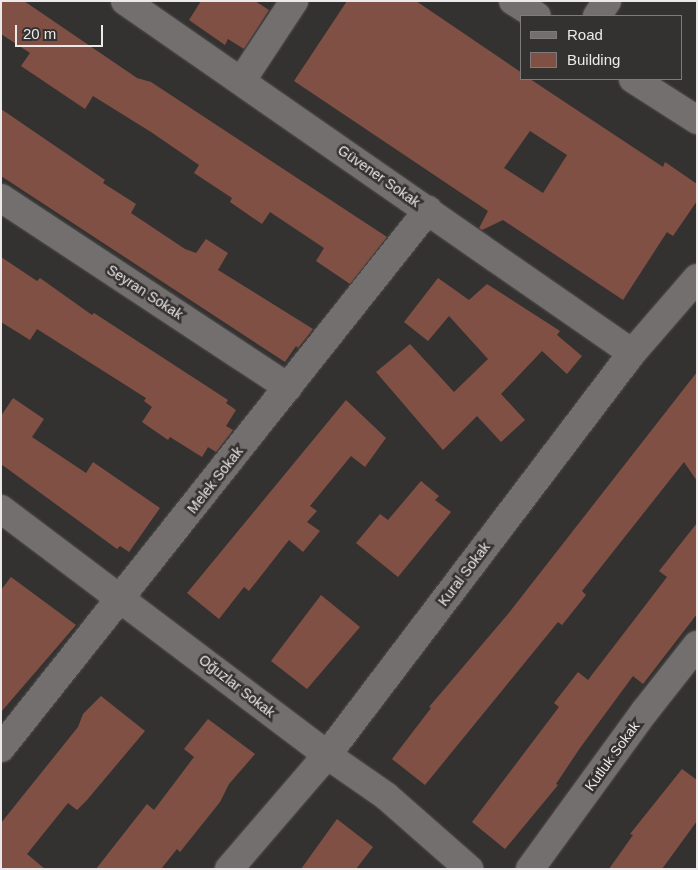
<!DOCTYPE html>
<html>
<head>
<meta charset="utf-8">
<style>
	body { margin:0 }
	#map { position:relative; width:698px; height:870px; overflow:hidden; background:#343231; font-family:Helvetica,sans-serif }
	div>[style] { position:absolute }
	.building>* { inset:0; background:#815045 }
	.roads { filter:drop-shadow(0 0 1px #524f4f) drop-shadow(0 0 1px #524f4f) }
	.minor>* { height:28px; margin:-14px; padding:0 14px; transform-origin:14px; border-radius:14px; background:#726f6e }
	span { translate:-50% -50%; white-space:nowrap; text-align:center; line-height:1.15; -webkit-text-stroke:5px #343231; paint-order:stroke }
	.street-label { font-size:14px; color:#ebe9e9 }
	.frame { position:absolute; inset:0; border:2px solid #ebe9e9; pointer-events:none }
	.legend { position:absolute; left:520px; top:15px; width:162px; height:65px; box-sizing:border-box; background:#343231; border:1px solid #7d7b7b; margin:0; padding:6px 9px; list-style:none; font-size:15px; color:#ebe9e9 }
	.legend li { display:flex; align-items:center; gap:10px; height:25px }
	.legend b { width:25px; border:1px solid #7d7b7b }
	.scale { position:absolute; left:15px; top:25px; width:88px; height:22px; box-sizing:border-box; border:2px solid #ebe9e9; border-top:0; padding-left:6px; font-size:15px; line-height:18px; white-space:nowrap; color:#ebe9e9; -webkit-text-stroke:4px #343231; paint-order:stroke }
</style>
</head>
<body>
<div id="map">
	<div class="building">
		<i style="clip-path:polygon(1px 1px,24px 1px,137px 78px,151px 82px,387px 237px,350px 284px,316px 261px,324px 248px,270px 212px,262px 224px,230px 202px,232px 198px,194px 173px,199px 165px,151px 132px,93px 96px,85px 109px,21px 66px,30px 53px,1px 34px)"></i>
		<i style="clip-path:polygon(201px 1px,255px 1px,269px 10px,244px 49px,228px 39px,225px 45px,189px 20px)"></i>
		<i style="clip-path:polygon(evenodd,347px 1px,416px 1px,522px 73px,522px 79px,530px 79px,663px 167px,665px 162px,697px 184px,697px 201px,673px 236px,667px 232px,623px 300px,503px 220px,482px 230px,479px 228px,488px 211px,294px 81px,347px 1px,530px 131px,567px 155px,543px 193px,504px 168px,530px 131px)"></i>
		<i style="clip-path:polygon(1px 109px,105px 180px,103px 183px,136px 204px,131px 213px,185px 249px,196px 253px,206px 239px,228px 253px,218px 270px,313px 329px,298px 348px,296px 346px,285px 362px,1px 176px)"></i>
		<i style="clip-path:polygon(1px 257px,37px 281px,40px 278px,92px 315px,94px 313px,228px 400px,226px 403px,236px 410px,226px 426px,233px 430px,216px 452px,208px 447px,202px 457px,170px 437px,168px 440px,142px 422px,152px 407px,144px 401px,146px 398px,37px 329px,30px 340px,1px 322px)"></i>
		<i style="clip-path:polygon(438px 278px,469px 300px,487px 284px,560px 331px,557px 335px,582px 356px,567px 374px,542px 351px,501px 394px,525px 420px,501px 442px,477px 416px,443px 450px,376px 372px,410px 344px,454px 392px,488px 359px,449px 316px,428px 341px,404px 322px)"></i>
		<i style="clip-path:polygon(697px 372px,697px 481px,684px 462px,582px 591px,586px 595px,562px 625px,558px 622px,425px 785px,392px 759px,431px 708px,429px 707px,508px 614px)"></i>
		<i style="clip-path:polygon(13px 398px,44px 419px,32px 437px,86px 473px,93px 462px,160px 508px,129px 552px,120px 546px,117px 549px,1px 464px,1px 416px)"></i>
		<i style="clip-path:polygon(346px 400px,386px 438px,365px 467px,351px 456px,310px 506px,317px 511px,307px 522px,320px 531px,303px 552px,289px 540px,249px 591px,244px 587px,219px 619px,187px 593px)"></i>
		<i style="clip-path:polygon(421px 481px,439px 496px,435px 500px,451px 512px,398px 577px,356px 543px,380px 514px,388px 520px)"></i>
		<i style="clip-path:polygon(697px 523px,697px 614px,643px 684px,633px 676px,580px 748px,556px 784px,558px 785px,505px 849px,472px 822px,559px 707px,554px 703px,578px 672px,588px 680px,667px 577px,659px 571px)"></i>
		<i style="clip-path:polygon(11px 577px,76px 625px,1px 712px,1px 590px)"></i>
		<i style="clip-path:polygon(321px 595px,360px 627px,307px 689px,271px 661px)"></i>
		<i style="clip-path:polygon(101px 696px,145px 731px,87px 800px,77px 810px,68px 803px,27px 854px,45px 869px,1px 869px,1px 823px,78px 727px,83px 714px)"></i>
		<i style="clip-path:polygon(208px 719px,255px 754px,229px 784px,220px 802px,180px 852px,177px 849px,161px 869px,96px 869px,147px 804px,154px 810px,194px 757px,184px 749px)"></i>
		<i style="clip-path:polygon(682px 769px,697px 780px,697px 821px,662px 869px,609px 869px,633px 835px,630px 834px)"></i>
		<i style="clip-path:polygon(337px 819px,373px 847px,356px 869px,301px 869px)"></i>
	</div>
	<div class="roads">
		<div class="minor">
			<i style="left:125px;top:1px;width:617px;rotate:34.77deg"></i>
			<i style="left:513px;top:1px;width:28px;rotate:32deg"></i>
			<i style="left:597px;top:16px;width:18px;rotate:-56deg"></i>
			<i style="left:633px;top:79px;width:76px;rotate:32.6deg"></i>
			<i style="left:242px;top:80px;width:95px;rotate:-56.6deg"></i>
			<i style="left:1px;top:198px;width:344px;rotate:33.4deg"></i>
			<i style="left:1px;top:509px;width:408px;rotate:37deg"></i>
			<i style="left:327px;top:755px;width:72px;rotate:34.8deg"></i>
			<i style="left:386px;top:796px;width:111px;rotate:41.3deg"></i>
			<i style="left:1px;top:748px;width:687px;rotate:-51.56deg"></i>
			<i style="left:229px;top:869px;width:150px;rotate:-49.3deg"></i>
			<i style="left:327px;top:755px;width:505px;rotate:-52.81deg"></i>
			<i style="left:632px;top:353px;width:99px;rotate:-49.1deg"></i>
			<i style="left:530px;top:869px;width:195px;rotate:-54deg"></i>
			<i style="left:645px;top:711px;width:84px;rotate:-51.8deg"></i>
		</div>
	</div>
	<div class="street-label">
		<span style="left:379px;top:176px;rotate:35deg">Güvener Sokak</span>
		<span style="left:145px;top:292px;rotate:33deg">Seyran Sokak</span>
		<span style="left:215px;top:480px;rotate:-52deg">Melek Sokak</span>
		<span style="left:464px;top:574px;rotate:-53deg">Kural Sokak</span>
		<span style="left:237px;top:686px;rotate:38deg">Oğuzlar Sokak</span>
		<span style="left:612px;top:756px;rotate:-54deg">Kutluk Sokak</span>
	</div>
	<div class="frame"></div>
	<ul class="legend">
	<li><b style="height:6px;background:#726f6e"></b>Road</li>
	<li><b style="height:14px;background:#815045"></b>Building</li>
	</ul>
	<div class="scale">20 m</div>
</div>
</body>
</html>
